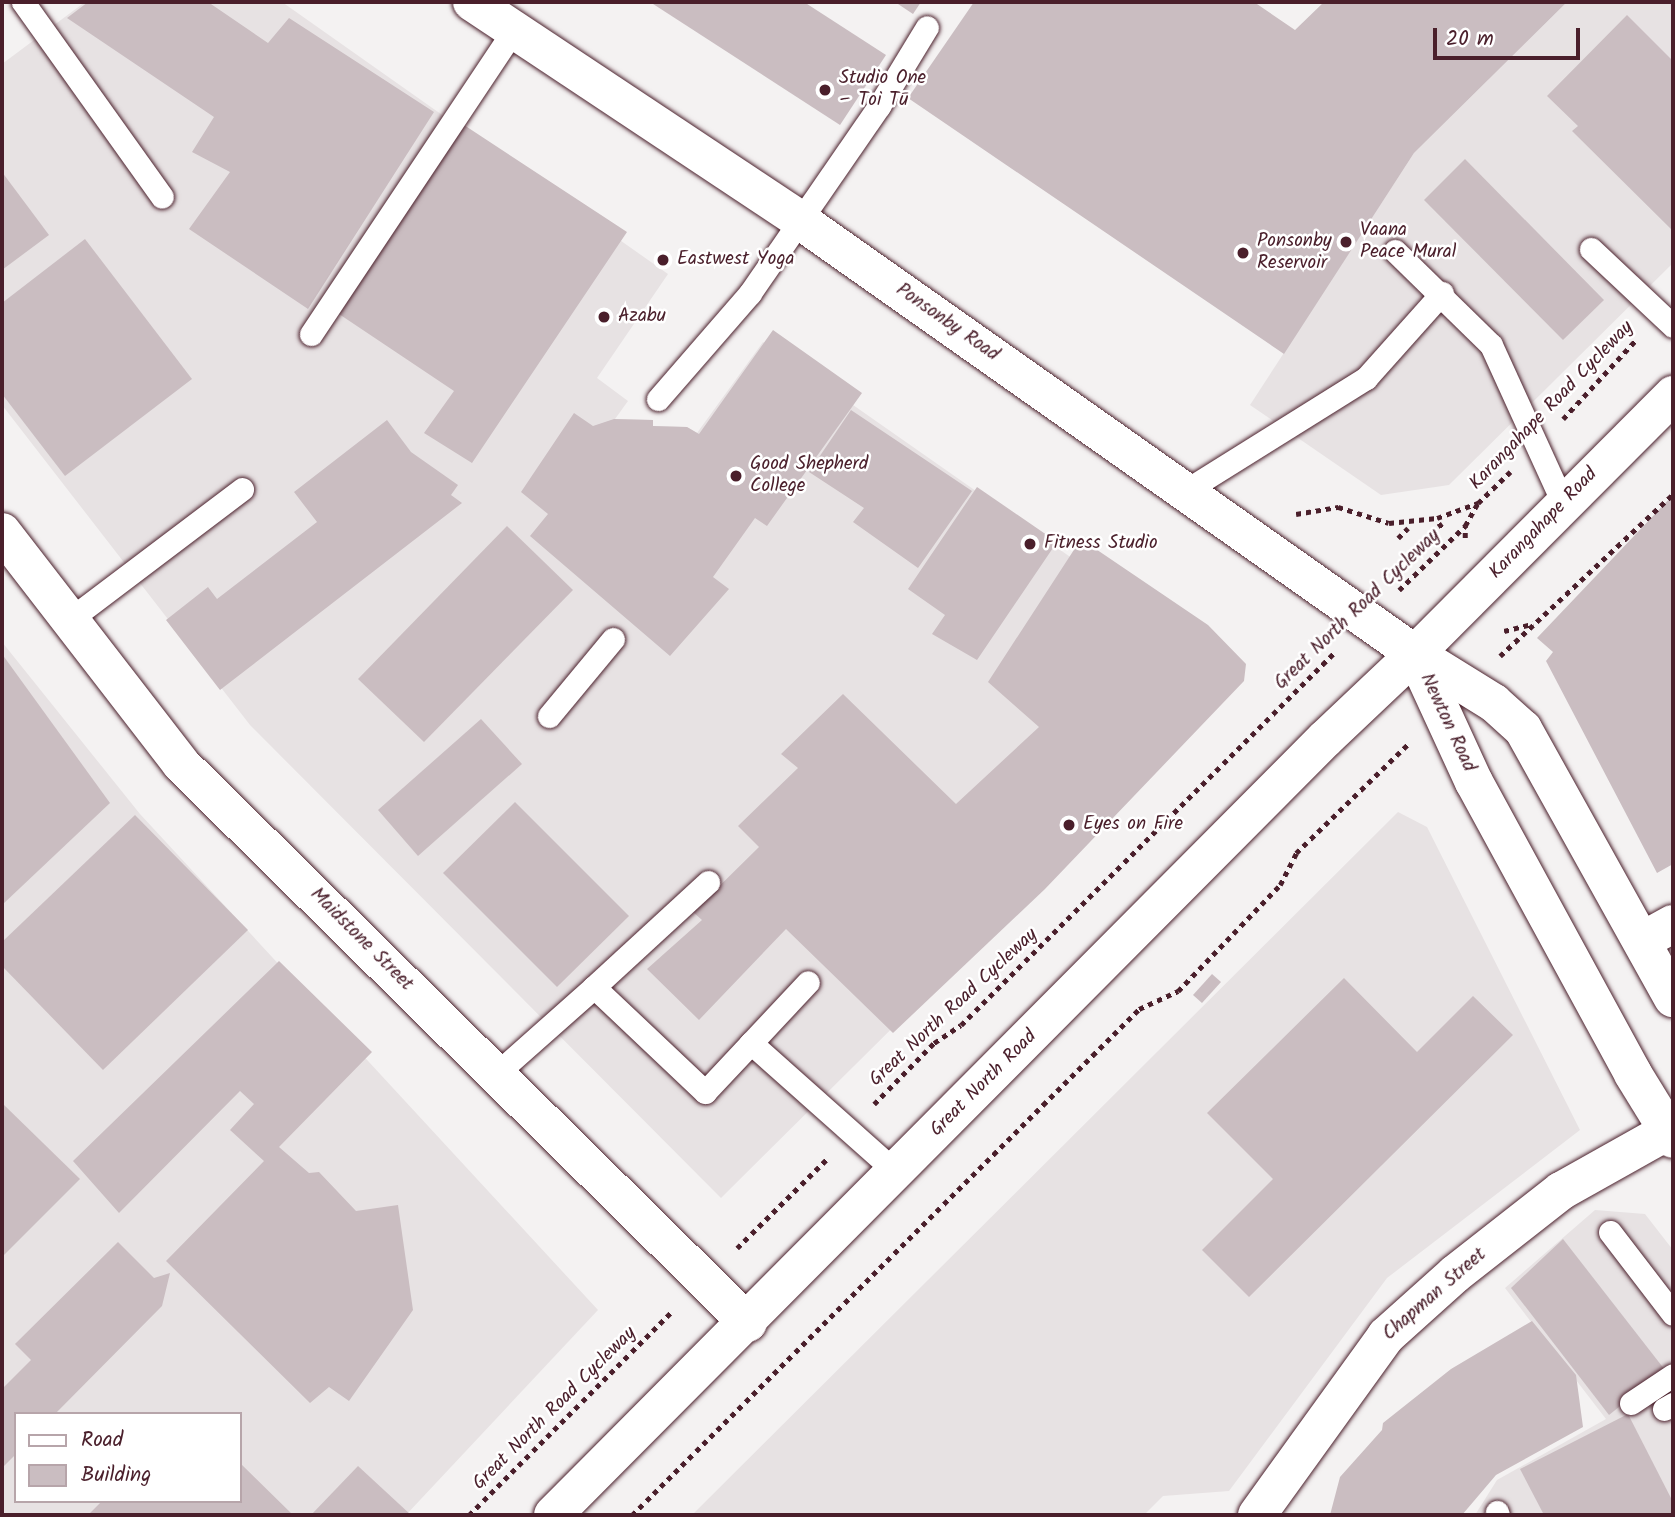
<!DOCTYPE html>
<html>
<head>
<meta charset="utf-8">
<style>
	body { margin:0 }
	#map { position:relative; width:1675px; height:1517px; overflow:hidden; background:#f4f2f2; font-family:Kalam,sans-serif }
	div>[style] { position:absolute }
	.built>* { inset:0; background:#e7e2e3 }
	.building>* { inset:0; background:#cabdc1 }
	.path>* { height:4.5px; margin-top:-2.25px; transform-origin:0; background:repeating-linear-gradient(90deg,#4a1f2b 0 5px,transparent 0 10px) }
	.roads { filter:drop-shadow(0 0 2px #4a1f2b) drop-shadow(0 0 2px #4a1f2b) }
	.lane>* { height:23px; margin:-11.5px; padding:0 11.5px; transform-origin:11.5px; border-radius:11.5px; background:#fff }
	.street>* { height:38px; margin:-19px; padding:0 19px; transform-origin:19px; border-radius:19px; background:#fff }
	.secondary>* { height:38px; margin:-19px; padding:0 19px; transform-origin:19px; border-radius:19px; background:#fff }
	.primary>* { height:38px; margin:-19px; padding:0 19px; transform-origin:19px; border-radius:19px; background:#fff }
	.dots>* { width:19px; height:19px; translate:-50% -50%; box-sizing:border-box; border:4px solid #fff; border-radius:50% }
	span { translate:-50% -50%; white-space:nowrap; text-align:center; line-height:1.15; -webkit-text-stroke:5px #fff; paint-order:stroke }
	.poi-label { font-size:19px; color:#4a1f2b }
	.left { translate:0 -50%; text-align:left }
	.street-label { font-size:19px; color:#4a1f2b }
	.frame { position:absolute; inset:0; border:4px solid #4a1f2b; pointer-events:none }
	.legend { position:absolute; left:14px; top:1412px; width:228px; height:91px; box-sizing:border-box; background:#fff; border:2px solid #b7a5aa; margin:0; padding:9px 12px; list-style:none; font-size:21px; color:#4a1f2b }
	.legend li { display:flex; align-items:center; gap:14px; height:35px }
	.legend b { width:35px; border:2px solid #b7a5aa }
	.scale { position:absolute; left:1433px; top:28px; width:147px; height:32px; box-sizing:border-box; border:4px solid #4a1f2b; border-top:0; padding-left:9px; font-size:21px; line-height:24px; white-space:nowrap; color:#4a1f2b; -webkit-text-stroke:5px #fff; paint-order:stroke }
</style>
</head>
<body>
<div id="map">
	<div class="built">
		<i style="clip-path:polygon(85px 2px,282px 2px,668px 274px,597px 378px,628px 401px,615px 419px,653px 420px,653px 426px,687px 427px,697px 433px,763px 342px,1196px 645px,1236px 687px,721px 1198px,250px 725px,2px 405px,2px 64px)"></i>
		<i style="clip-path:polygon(1567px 2px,1673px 2px,1673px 263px,1449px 485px,1381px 495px,1250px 405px,1414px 153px)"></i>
		<i style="clip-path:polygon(evenodd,2px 642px,140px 814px,598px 1310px,406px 1515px,2px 1515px,2px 642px,16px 1414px,240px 1414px,240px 1501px,16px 1501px,16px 1414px)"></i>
		<i style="clip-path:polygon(1398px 812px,1427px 827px,1580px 1130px,1387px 1278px,1229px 1491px,1163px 1496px,1144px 1515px,692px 1515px)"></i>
		<i style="clip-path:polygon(1595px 1210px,1645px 1214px,1673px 1250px,1673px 1515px,1475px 1515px,1497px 1480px,1606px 1419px,1505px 1288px)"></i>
	</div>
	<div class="building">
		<i style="clip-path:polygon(88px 2px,208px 2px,268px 43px,289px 18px,434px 112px,308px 309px,189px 229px,230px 172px,192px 152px,214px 117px,67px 18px)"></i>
		<i style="clip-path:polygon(650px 2px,804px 2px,886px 55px,840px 125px)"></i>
		<i style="clip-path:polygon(895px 2px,921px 2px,913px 14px)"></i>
		<i style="clip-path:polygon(974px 2px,1254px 2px,1295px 30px,1324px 2px,1567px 2px,1414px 153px,1284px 354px,908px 98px)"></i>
		<i style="clip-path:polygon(1627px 15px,1673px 61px,1673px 231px,1572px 131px,1578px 126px,1547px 96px)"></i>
		<i style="clip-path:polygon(464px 125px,627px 232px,472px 463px,424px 433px,454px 391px,339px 314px)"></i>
		<i style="clip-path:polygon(1465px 159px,1604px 300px,1563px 340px,1424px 200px)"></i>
		<i style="clip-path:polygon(2px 172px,49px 235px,2px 270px)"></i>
		<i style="clip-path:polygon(85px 239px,192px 379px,65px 476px,2px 394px,2px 303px)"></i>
		<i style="clip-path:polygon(773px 330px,862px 393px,767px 526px,755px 518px,713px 577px,729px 589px,670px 656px,530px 536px,548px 514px,521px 492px,574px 413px,593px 426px,614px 419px,653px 420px,653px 426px,687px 427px,699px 434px)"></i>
		<i style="clip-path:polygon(851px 410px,972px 491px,918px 568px,853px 522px,864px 508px,809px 472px)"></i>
		<i style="clip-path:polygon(387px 420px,411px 452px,458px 485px,451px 495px,462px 503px,220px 690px,166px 620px,208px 587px,217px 599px,317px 522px,294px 492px)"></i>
		<i style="clip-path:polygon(977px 487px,1057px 542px,977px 660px,932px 634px,945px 615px,908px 589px)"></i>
		<i style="clip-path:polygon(1673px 495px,1673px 864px,1657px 873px,1546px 661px,1553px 652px,1537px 638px)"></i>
		<i style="clip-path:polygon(507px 526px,573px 590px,424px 742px,358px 679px)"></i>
		<i style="clip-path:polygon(1081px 539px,1208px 625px,1246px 664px,1244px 681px,1045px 889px,893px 1033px,786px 929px,699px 1020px,647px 969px,702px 920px,693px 912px,759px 847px,738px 826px,798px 768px,781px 754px,843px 694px,956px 804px,1039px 727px,988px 682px)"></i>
		<i style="clip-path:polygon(2px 654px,110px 803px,2px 905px)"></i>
		<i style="clip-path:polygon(481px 719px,522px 764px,418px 856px,378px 810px)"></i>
		<i style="clip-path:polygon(515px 802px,629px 916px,557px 987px,443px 873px)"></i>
		<i style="clip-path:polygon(135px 815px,248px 930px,103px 1070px,2px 966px,2px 942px)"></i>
		<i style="clip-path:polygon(279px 961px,372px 1052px,279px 1147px,309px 1173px,319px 1172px,356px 1211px,398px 1205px,413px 1310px,349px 1401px,329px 1387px,310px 1403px,166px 1261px,264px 1161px,230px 1130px,254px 1104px,240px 1091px,119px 1213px,73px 1161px)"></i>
		<i style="clip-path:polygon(1212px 974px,1221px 982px,1202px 1003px,1193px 995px)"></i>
		<i style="clip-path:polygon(1344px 978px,1417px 1052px,1473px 996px,1513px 1035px,1249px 1297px,1202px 1250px,1273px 1179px,1207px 1113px)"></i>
		<i style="clip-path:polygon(2px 1103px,80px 1179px,2px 1257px)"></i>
		<i style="clip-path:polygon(1563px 1239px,1665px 1370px,1609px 1415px,1511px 1288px)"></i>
		<i style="clip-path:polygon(118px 1242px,154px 1278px,170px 1273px,162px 1306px,55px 1414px,16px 1414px,16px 1454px,2px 1468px,2px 1389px,31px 1360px,15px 1344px)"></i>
		<i style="clip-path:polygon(1532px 1321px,1576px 1375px,1583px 1427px,1496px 1475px,1462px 1515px,1330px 1515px,1340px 1477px,1382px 1430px,1383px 1423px,1451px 1369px)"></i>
		<i style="clip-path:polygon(1628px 1414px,1673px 1502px,1673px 1515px,1544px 1515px,1520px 1469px)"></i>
		<i style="clip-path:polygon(240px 1463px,293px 1515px,88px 1515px,102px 1501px,240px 1501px)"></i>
		<i style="clip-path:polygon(358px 1466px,411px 1515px,311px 1515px)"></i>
	</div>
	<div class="path">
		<i style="left:1563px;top:419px;width:108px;rotate:-47.3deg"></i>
		<i style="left:1296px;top:514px;width:43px;rotate:-9.5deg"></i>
		<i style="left:1338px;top:507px;width:53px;rotate:17.4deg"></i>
		<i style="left:1389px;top:523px;width:48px;rotate:-5.9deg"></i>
		<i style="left:1437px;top:518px;width:44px;rotate:-20.1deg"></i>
		<i style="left:1478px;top:503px;width:45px;rotate:-44.1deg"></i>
		<i style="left:1439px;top:523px;width:9px;rotate:54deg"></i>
		<i style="left:1398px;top:538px;width:14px;rotate:-45deg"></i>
		<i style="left:1465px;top:538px;width:12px;rotate:-90deg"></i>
		<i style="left:1465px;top:526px;width:25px;rotate:-61deg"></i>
		<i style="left:1399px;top:590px;width:92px;rotate:-44.1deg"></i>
		<i style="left:1504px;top:631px;width:30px;rotate:-14deg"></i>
		<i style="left:1500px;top:656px;width:237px;rotate:-43.1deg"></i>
		<i style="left:874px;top:1104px;width:86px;rotate:-45.5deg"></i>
		<i style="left:934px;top:1043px;width:32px;rotate:-34deg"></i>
		<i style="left:961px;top:1025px;width:528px;rotate:-44.92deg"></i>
		<i style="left:737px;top:1248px;width:128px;rotate:-44.7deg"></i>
		<i style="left:469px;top:1515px;width:289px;rotate:-45.1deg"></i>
		<i style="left:632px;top:1515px;width:716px;rotate:-44.94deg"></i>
		<i style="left:1139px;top:1009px;width:43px;rotate:-24.8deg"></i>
		<i style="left:1178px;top:991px;width:147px;rotate:-46.1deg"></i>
		<i style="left:1280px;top:885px;width:36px;rotate:-63deg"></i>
		<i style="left:1296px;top:853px;width:156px;rotate:-44.2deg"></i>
	</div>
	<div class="roads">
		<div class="lane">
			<i style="left:23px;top:2px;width:239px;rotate:54.5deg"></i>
			<i style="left:1591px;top:249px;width:112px;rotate:43.2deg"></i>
			<i style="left:1395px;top:251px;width:134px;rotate:44.4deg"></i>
			<i style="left:1491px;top:345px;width:174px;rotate:65.5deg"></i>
			<i style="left:311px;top:334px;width:366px;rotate:-56.3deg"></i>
			<i style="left:658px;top:399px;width:140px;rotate:-49deg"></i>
			<i style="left:750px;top:293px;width:227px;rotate:-55.4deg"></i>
			<i style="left:879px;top:106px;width:92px;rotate:-58.7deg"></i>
			<i style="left:1187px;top:490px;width:211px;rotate:-32deg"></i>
			<i style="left:1366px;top:378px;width:114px;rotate:-48.2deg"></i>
			<i style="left:69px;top:620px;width:217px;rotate:-37.1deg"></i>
			<i style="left:549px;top:716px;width:100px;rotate:-50.3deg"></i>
			<i style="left:594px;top:987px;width:155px;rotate:-42.6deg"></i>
			<i style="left:751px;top:1043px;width:83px;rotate:-46.9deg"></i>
			<i style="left:496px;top:1074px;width:131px;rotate:-41.6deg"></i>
			<i style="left:594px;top:987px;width:153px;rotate:43.4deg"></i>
			<i style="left:705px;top:1092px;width:67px;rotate:-46.8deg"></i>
			<i style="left:751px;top:1043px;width:194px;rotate:41.7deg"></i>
			<i style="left:1610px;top:1232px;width:103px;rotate:52.5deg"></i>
			<i style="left:1631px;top:1403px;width:50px;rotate:-33.7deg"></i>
			<i style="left:1664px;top:1409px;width:10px;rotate:-29deg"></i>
			<i style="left:1497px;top:1512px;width:3px;rotate:72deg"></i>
		</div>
		<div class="street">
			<i style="left:2px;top:532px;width:293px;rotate:52.3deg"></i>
			<i style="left:181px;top:764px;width:796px;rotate:44.59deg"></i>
			<i style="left:1642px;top:941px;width:35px;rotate:-29deg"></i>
			<i style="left:1257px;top:1515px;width:221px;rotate:-54.2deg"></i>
			<i style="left:1386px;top:1336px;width:93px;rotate:-41.9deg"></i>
			<i style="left:1455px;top:1274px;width:135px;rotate:-38.1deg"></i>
			<i style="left:1561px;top:1191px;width:123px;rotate:-29.3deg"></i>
		</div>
		<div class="secondary">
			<i style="left:472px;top:2px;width:392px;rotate:33.6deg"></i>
			<i style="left:798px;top:219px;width:755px;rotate:35.18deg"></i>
			<i style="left:1415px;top:654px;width:366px;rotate:-45.1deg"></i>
		</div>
		<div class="primary">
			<i style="left:1415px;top:654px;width:141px;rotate:65.3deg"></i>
			<i style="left:1474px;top:782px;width:332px;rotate:61.4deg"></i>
			<i style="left:1633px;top:1074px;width:76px;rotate:58.4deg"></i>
			<i style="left:1415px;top:654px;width:93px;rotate:31.8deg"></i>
			<i style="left:1494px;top:703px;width:39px;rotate:42deg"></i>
			<i style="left:1523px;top:729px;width:308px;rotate:60.9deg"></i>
			<i style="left:553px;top:1515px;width:1095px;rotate:-45.15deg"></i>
			<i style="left:1325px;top:739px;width:124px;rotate:-43.4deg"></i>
		</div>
	</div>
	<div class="dots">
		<i style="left:825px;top:90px;background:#4a1f2b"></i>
		<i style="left:1346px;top:242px;background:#4a1f2b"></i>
		<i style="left:1243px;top:253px;background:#4a1f2b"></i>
		<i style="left:663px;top:260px;background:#4a1f2b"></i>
		<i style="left:604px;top:317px;background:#4a1f2b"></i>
		<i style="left:736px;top:476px;background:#4a1f2b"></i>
		<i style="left:1030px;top:544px;background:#4a1f2b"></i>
		<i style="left:1069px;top:825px;background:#4a1f2b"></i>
	</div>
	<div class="poi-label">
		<span class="left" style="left:839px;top:90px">Studio One<br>– Toi Tū</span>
		<span class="left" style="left:1360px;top:242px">Vaana<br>Peace Mural</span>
		<span class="left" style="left:1257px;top:253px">Ponsonby<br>Reservoir</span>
		<span class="left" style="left:677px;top:260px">Eastwest Yoga</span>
		<span class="left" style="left:618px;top:317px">Azabu</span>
		<span class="left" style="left:750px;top:476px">Good Shepherd<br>College</span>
		<span class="left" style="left:1044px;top:544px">Fitness Studio</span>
		<span class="left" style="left:1083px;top:825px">Eyes on Fire</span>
	</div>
	<div class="street-label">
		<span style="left:947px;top:323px;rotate:35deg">Ponsonby Road</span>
		<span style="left:1552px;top:406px;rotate:-46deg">Karangahape Road Cycleway</span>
		<span style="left:1544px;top:524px;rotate:-46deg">Karangahape Road</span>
		<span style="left:1358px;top:610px;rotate:-44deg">Great North Road Cycleway</span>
		<span style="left:1447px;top:723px;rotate:65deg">Newton Road</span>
		<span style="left:361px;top:940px;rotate:45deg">Maidstone Street</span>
		<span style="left:954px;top:1008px;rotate:-43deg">Great North Road Cycleway</span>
		<span style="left:984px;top:1084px;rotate:-45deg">Great North Road</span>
		<span style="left:1435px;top:1295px;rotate:-41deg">Chapman Street</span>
		<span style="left:555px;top:1409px;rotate:-45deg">Great North Road Cycleway</span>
	</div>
	<div class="frame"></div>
	<ul class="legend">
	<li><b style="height:9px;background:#fff"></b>Road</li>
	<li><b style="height:19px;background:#cabdc1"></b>Building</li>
	</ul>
	<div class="scale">20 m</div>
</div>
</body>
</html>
